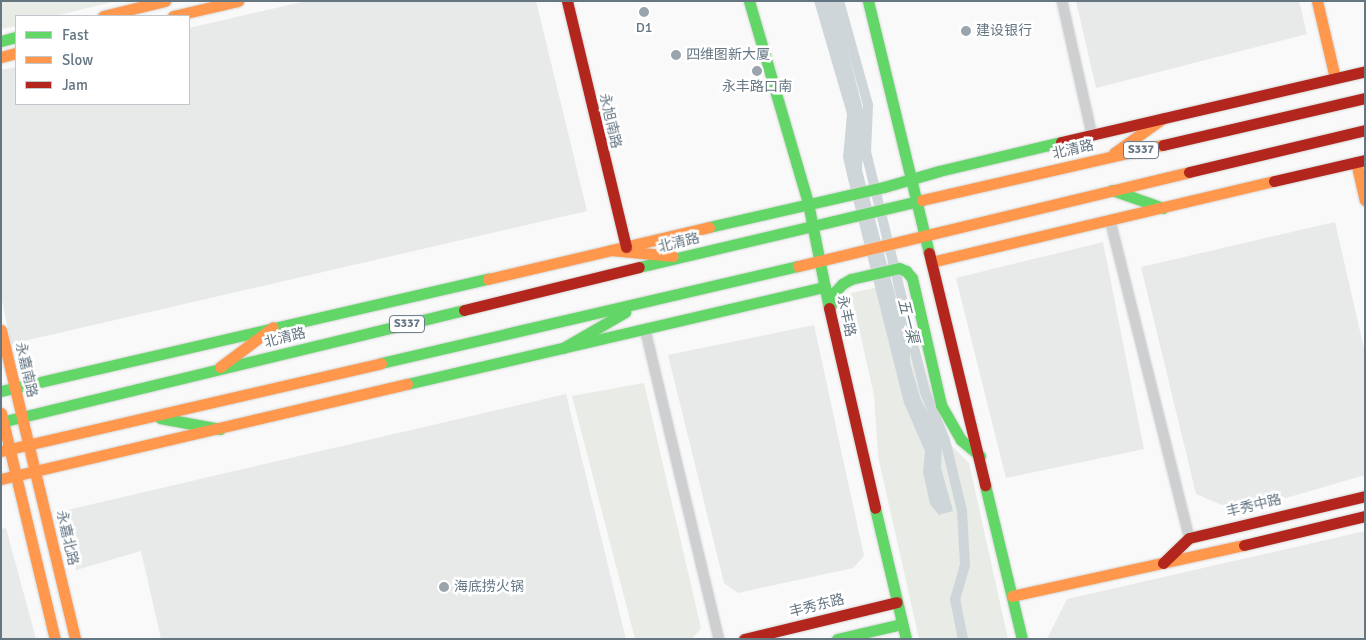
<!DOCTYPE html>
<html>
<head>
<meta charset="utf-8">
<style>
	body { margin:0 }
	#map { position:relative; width:1366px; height:640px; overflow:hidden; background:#f9f9f9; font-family:Signika,"Noto Sans SC",sans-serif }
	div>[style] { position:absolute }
	.built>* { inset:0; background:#e8e9e9 }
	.green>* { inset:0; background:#e8ebe6 }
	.water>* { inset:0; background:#ced6d9 }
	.canal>* { height:10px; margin:-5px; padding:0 5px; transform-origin:5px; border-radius:5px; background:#ced6d9 }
	.roads { filter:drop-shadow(0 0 1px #d5d6d7) drop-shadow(0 0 1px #d5d6d7) }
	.street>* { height:10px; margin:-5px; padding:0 5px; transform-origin:5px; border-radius:5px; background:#cecfd0 }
	.fast>* { height:11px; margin:-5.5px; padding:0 5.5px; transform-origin:5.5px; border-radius:5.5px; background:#63d668 }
	.slow>* { height:11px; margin:-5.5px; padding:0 5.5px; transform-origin:5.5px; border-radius:5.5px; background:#ff974d }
	.jam>* { height:11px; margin:-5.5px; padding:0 5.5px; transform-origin:5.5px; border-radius:5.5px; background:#b3261e }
	.dots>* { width:14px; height:14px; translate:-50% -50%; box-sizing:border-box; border:2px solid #fff; border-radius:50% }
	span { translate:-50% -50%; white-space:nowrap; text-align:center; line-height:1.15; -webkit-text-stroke:5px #fff; paint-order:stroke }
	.shield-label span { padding:1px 4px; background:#fff; border:1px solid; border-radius:4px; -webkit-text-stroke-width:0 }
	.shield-label { font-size:12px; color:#657683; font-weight:700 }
	.poi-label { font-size:14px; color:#657683 }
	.left { translate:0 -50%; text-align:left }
	.street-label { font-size:14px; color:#657683 }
	.water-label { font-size:15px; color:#60757c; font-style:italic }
	.frame { position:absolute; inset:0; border:2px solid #657683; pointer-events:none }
	.legend { position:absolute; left:15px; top:15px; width:175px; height:90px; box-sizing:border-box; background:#fff; border:1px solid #c1c8cd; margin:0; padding:6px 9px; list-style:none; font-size:15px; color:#657683 }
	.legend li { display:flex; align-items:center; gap:10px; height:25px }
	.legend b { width:25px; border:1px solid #c1c8cd }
</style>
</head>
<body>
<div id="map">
	<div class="built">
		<i style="clip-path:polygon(306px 1px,536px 1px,587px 211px,11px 344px,1px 295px,1px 70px,16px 67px,16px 104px,189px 104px,189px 28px)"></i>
		<i style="clip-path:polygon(1076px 1px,1299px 1px,1307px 34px,1096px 88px)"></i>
		<i style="clip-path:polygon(1335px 222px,1365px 353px,1365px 475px,1238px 512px,1196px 494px,1141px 267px)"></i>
		<i style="clip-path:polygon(1103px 242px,1144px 449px,1006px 478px,956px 278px)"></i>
		<i style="clip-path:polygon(814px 325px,864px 556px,853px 568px,738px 593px,724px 583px,668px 355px)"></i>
		<i style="clip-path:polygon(566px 394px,626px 639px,161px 639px,141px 551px,76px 570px,63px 511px)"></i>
		<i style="clip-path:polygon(6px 528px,36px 639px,1px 639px,1px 529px)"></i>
		<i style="clip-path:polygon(1365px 531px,1365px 639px,1047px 639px,1067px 599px)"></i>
	</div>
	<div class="green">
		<i style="clip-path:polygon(1px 1px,116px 1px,55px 16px,16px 16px,16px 26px,1px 29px)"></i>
		<i style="clip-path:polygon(898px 283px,948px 442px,969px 463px,1008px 639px,919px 639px,878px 456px,874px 395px,851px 293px)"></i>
		<i style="clip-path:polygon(644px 383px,701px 628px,692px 639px,635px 639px,572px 396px)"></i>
	</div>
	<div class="water">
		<i style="clip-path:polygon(814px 1px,835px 1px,865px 117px,862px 170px,897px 302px,910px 342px,910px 363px,921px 400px,942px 438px,941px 468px,953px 511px,939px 515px,930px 504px,923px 472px,925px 451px,904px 403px,847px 175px,843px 157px,847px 114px)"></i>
	</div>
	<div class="canal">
		<i style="left:839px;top:1px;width:108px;rotate:74.4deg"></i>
		<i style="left:868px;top:105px;width:47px;rotate:92.4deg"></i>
		<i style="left:866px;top:152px;width:247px;rotate:76.2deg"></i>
		<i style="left:925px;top:392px;width:52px;rotate:67.4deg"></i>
		<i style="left:945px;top:440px;width:73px;rotate:76.5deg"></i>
		<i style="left:962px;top:511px;width:54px;rotate:86.8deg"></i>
		<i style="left:965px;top:565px;width:35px;rotate:106deg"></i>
		<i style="left:955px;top:599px;width:41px;rotate:78.7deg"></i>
	</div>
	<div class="roads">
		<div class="street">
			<i style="left:1062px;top:1px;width:137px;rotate:77.4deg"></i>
			<i style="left:1110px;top:220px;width:328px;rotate:76deg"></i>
			<i style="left:645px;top:329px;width:319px;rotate:76.6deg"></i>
		</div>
		<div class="fast">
			<i style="left:749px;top:1px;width:210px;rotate:73.7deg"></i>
			<i style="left:808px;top:203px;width:107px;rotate:78.7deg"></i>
			<i style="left:868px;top:1px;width:259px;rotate:76.4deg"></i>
			<i style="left:1px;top:41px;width:16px;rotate:-15deg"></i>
			<i style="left:1112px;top:190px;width:54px;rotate:19.4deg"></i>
			<i style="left:709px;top:227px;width:180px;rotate:-12.9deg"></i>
			<i style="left:884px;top:187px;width:57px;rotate:-16.2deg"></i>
			<i style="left:939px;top:171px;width:125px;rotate:-13.4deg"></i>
			<i style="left:639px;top:267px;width:291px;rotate:-13.3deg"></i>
			<i style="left:830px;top:308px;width:16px;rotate:-75deg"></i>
			<i style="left:834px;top:293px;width:12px;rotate:-48deg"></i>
			<i style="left:842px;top:284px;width:10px;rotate:-29deg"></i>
			<i style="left:851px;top:279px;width:49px;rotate:-12.9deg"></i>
			<i style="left:899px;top:268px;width:8px;rotate:23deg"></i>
			<i style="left:906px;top:271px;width:9px;rotate:49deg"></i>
			<i style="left:912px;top:278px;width:130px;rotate:77.1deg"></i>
			<i style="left:941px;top:405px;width:40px;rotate:60.3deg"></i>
			<i style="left:961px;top:440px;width:25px;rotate:40deg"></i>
			<i style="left:563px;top:348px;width:72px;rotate:-30.1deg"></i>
			<i style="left:381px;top:363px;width:428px;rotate:-13.1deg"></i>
			<i style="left:407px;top:384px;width:429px;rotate:-13.1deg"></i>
			<i style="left:1px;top:391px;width:500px;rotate:-13deg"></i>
			<i style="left:160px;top:418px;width:61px;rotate:10.4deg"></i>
			<i style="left:1px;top:422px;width:476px;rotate:-13.6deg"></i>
			<i style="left:985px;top:485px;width:158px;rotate:76.5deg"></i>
			<i style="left:875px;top:508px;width:135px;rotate:76.7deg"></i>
			<i style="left:837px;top:639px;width:67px;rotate:-13deg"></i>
		</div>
		<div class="slow">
			<i style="left:1317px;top:1px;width:79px;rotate:76.8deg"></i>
			<i style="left:103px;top:16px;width:64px;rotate:-13.6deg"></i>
			<i style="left:173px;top:16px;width:67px;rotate:-13deg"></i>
			<i style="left:1px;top:57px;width:16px;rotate:-15deg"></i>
			<i style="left:1114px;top:153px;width:60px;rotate:-35.5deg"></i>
			<i style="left:1356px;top:162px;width:39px;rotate:77deg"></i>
			<i style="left:922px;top:200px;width:247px;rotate:-12.9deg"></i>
			<i style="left:611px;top:250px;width:62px;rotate:5.5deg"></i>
			<i style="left:931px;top:262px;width:352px;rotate:-13.3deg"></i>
			<i style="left:798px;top:266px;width:402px;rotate:-13.5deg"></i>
			<i style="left:488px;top:279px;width:227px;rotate:-13.2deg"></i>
			<i style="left:1px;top:330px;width:318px;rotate:76.5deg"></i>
			<i style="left:220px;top:367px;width:66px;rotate:-37deg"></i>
			<i style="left:1px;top:413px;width:232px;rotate:76.6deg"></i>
			<i style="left:1px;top:451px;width:390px;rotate:-13deg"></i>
			<i style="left:1px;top:479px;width:417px;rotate:-13.2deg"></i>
			<i style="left:1012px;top:596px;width:238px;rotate:-12.4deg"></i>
		</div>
		<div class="jam">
			<i style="left:567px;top:1px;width:253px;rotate:76.5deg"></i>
			<i style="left:1061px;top:142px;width:312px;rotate:-13.1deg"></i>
			<i style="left:1163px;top:145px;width:207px;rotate:-13.1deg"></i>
			<i style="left:1189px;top:172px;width:181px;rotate:-13.4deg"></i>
			<i style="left:1274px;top:181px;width:93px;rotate:-13deg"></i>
			<i style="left:929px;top:253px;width:239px;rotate:76.4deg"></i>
			<i style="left:829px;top:308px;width:205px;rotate:77deg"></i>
			<i style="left:464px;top:310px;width:180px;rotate:-13.8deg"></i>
			<i style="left:1244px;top:545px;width:124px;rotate:-13.5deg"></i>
			<i style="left:1163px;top:563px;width:36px;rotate:-44deg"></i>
			<i style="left:1189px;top:538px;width:181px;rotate:-13.4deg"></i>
			<i style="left:744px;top:639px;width:157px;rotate:-13.6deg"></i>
		</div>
	</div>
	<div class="dots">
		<i style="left:644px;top:12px;background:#99a4ac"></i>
		<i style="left:966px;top:31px;background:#99a4ac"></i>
		<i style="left:676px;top:55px;background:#99a4ac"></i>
		<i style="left:757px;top:71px;background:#99a4ac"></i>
		<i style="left:444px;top:587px;background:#99a4ac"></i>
	</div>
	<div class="shield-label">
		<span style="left:1141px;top:150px">S337</span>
		<span style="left:407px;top:324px">S337</span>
	</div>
	<div class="poi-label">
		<span style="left:644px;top:28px">D1</span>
		<span class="left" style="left:976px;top:31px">建设银行</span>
		<span class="left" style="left:686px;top:55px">四维图新大厦</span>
		<span style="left:757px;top:87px">永丰路口南</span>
		<span class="left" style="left:454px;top:587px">海底捞火锅</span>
	</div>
	<div class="street-label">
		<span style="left:610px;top:121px;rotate:77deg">永旭南路</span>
		<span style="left:1073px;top:150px;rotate:-13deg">北清路</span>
		<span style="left:679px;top:243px;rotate:-14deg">北清路</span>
		<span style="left:846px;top:316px;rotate:78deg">永丰路</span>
		<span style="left:285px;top:338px;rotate:-14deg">北清路</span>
		<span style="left:26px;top:370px;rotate:77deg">永嘉南路</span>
		<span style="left:1254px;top:506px;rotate:-14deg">丰秀中路</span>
		<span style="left:67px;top:538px;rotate:77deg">永嘉北路</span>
		<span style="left:817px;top:606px;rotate:-14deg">丰秀东路</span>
	</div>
	<div class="water-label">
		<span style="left:908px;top:321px;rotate:76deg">五一渠</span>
	</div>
	<div class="frame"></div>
	<ul class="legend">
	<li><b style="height:6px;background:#63d668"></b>Fast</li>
	<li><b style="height:6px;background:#ff974d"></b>Slow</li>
	<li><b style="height:6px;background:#b3261e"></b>Jam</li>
	</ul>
</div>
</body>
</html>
